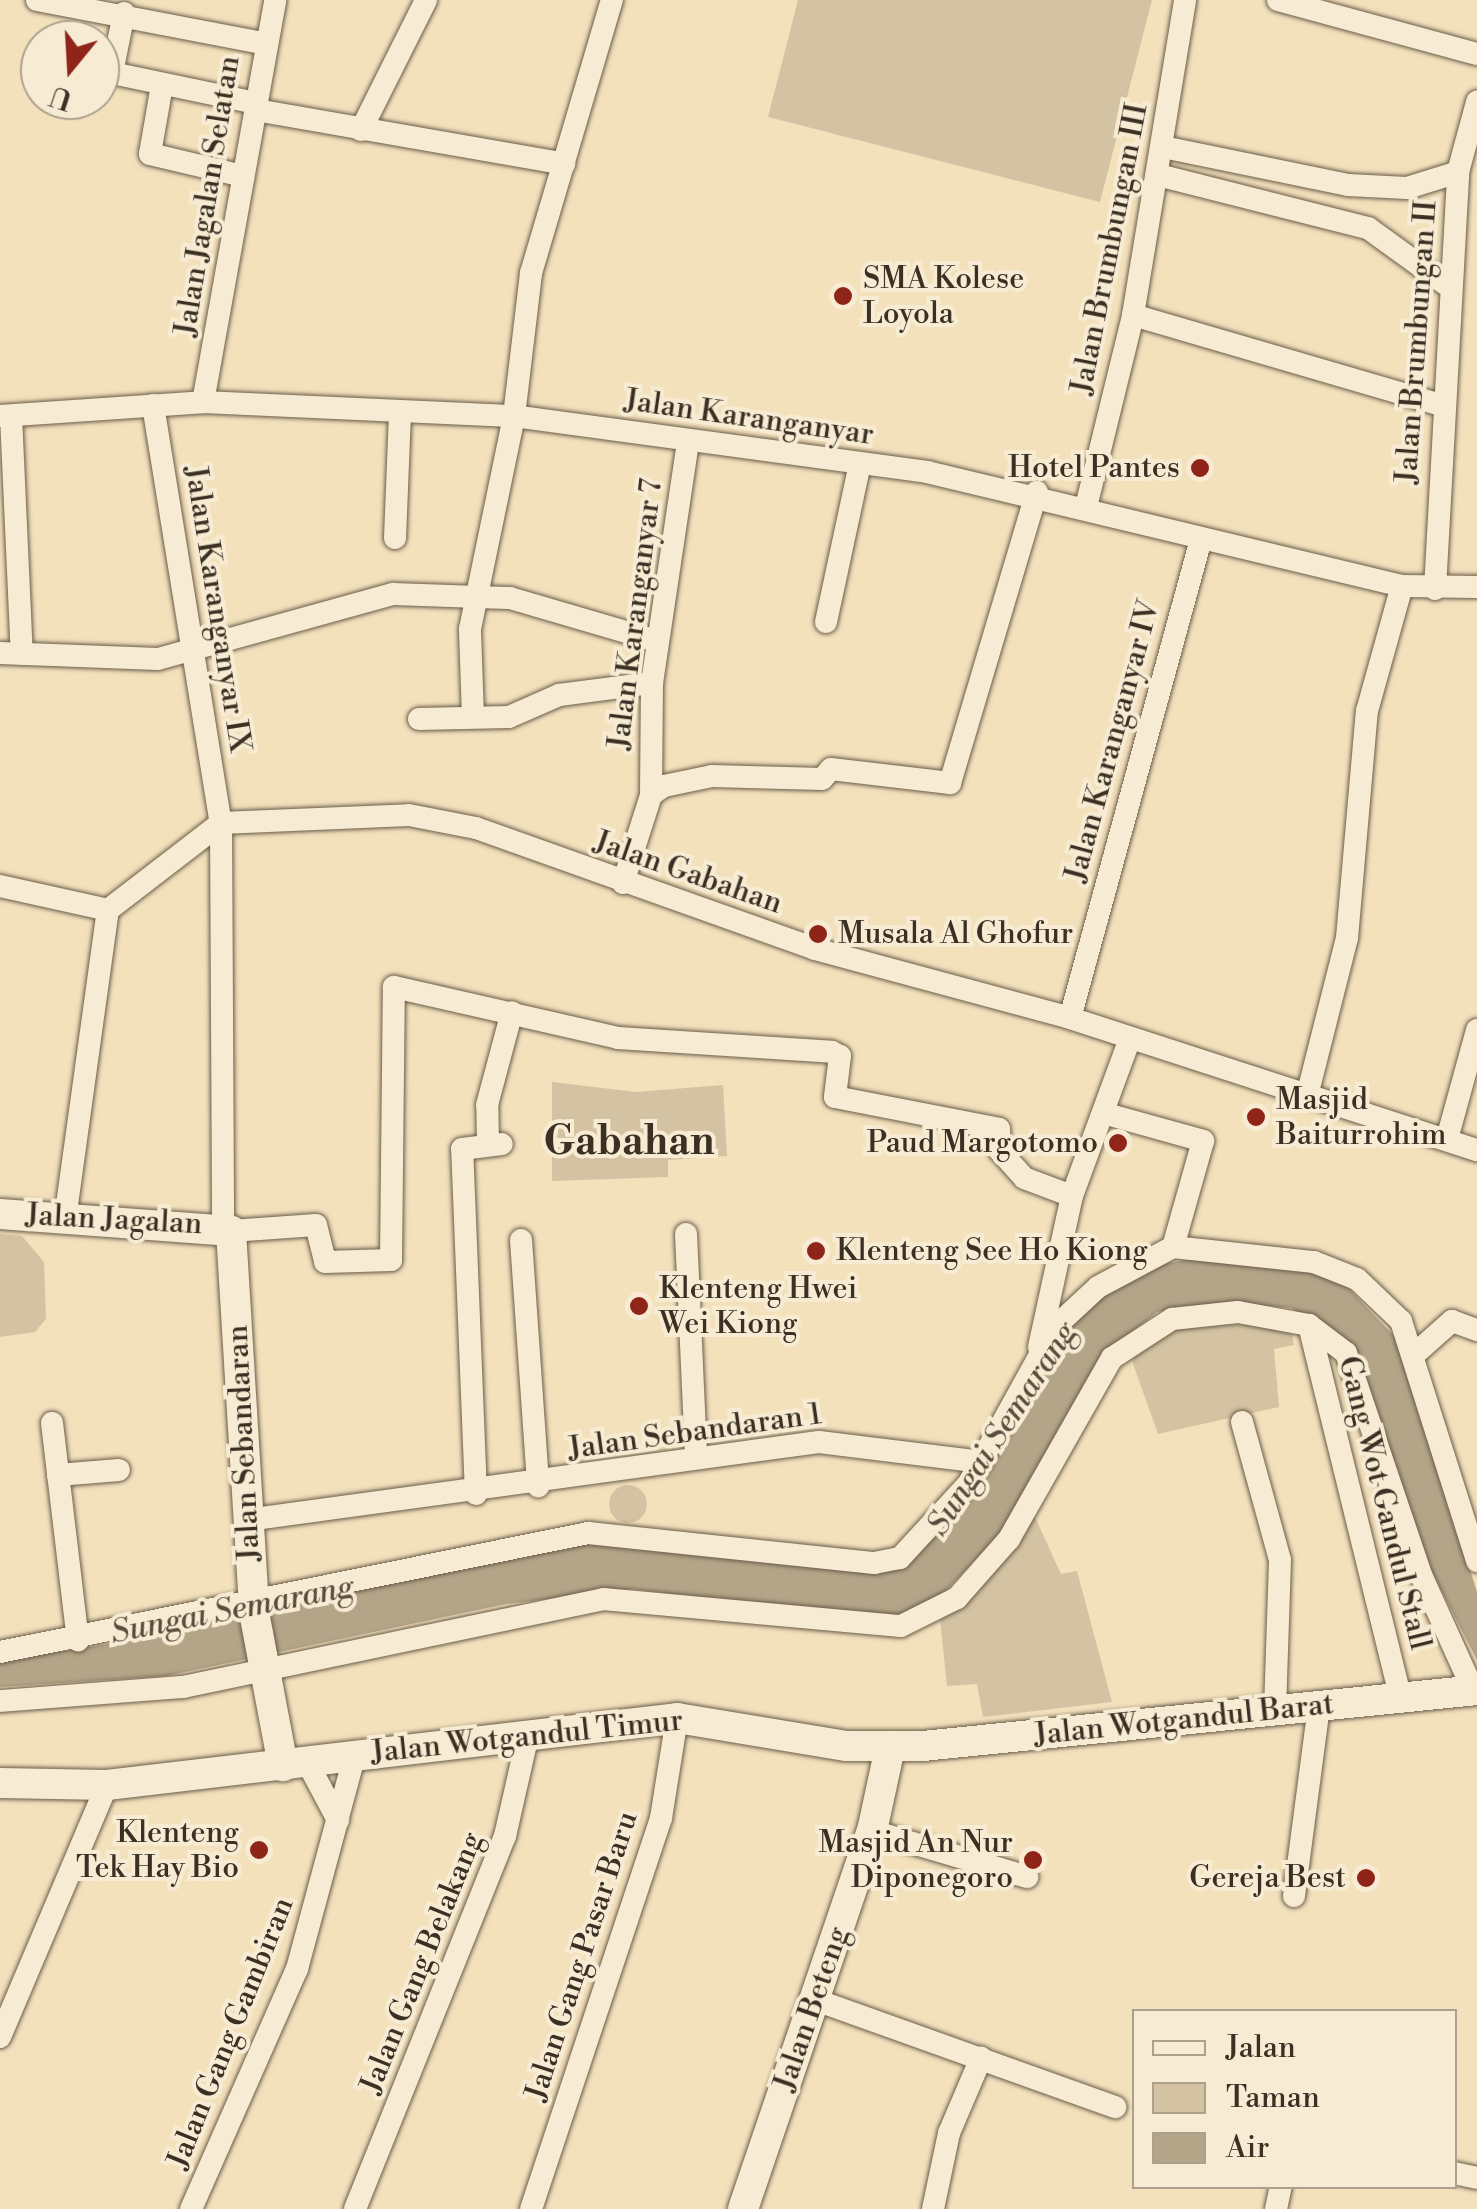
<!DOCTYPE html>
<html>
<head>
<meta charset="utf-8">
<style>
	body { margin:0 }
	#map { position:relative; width:1477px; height:2209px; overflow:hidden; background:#f3e1bc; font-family:"Libre Bodoni",serif }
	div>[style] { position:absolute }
	.green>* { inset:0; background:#d4c3a2 }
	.round { border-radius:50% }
	.water>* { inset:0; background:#b5a588 }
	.roads { filter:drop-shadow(0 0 2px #6a5c4a) drop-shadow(0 0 2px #6a5c4a) }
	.street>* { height:22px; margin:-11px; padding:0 11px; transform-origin:11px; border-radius:11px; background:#f7ecd3 }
	.secondary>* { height:30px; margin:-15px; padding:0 15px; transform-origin:15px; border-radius:15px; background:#f7ecd3 }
	.dots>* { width:28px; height:28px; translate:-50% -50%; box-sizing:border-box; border:5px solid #f7ecd3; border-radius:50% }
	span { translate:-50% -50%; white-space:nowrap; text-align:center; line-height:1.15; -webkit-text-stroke:8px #f7ecd3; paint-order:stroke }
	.street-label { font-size:30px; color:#3c3024 }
	.poi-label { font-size:30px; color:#3c3024 }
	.left { translate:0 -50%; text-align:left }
	.right { translate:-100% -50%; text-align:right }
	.water-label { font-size:32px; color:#5a4d3d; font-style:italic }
	.district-label { font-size:40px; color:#3c3024; font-weight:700 }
	.legend { position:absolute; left:1132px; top:2009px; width:325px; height:180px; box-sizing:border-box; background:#f7ecd3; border:2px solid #aca18d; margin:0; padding:12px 18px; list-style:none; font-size:30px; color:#3c3024 }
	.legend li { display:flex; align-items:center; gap:20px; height:50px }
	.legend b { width:50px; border:2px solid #aca18d }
	.north { position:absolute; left:20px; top:20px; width:100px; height:100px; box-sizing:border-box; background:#f7ecd3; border:2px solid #aca18d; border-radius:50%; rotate:198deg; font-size:28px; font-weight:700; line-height:40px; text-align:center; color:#3c3024 }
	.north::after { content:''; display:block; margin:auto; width:35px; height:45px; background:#8f2418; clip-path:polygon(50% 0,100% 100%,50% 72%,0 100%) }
</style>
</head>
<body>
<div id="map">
	<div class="green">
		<i style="clip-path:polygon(798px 0,1152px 0,1100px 202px,768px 117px)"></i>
		<i style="clip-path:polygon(552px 1082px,636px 1092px,723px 1085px,727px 1156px,668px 1160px,668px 1177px,552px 1181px)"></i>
		<i style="clip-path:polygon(0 1234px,22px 1236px,44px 1262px,46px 1319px,35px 1332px,0 1337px)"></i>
		<i style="clip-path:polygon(1263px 1324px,1291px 1329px,1294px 1345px,1274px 1349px,1279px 1407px,1158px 1434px,1132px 1361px,1141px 1349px,1181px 1326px)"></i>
		<i class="round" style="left:609px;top:1485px;width:38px;height:38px"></i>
		<i style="clip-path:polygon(1035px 1517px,1061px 1574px,1077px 1571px,1112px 1702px,983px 1717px,977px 1684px,947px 1686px,940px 1620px)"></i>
	</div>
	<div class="water">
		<i style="clip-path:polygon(1194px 1259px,1305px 1270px,1344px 1284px,1399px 1341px,1477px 1592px,1477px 1660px,1432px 1572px,1344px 1337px,1291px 1308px,1224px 1302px,1157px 1312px,1112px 1348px,1018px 1515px,935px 1602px,884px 1620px,632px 1589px,506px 1604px,166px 1676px,0 1687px,0 1661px,134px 1640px,581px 1540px,912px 1560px,961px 1506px,1057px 1340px,1100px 1296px,1161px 1264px)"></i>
	</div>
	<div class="roads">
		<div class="street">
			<i style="left:37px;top:0;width:230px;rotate:10.8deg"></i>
			<i style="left:1278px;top:0;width:206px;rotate:15.2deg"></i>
			<i style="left:124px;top:13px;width:61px;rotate:101.3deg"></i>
			<i style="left:112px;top:73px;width:147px;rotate:11.8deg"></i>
			<i style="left:162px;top:85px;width:70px;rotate:99.9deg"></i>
			<i style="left:150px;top:154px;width:96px;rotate:13.3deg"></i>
			<i style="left:256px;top:110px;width:313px;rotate:9.9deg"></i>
			<i style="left:361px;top:130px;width:145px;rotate:-63.4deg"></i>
			<i style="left:1163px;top:147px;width:189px;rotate:11.6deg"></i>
			<i style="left:1348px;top:185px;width:59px;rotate:2.9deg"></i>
			<i style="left:1407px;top:188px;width:53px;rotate:-17.4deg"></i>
			<i style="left:1158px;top:175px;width:217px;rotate:14.2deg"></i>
			<i style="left:1368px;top:228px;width:102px;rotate:35.9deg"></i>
			<i style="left:1133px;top:315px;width:320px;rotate:16.3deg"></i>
			<i style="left:203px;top:402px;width:408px;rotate:-79.8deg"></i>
			<i style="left:153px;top:405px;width:423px;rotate:80.8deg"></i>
			<i style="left:221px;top:823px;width:402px;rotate:89.7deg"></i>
			<i style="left:0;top:416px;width:203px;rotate:-3.9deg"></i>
			<i style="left:203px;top:402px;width:311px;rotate:2.6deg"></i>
			<i style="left:514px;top:416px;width:417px;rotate:7.7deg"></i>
			<i style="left:927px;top:472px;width:488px;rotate:13.5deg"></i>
			<i style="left:1402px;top:586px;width:75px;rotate:0.8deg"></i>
			<i style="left:11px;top:416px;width:238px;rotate:87.4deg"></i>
			<i style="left:1086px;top:507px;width:198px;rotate:-76.2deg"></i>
			<i style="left:1133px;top:315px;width:319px;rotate:-80.6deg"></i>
			<i style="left:395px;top:538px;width:127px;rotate:-87.7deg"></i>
			<i style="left:1435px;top:589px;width:418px;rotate:-86.8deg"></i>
			<i style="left:1458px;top:172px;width:73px;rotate:-74.8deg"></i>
			<i style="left:826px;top:622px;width:162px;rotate:-77.9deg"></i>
			<i style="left:0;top:653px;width:158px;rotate:2.2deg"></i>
			<i style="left:158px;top:659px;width:244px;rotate:-15.5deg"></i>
			<i style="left:393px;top:594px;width:117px;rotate:2deg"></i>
			<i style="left:510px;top:598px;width:153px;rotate:16.3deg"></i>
			<i style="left:473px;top:717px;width:88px;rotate:-92deg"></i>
			<i style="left:470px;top:629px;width:217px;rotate:-78.3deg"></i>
			<i style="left:514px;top:416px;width:144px;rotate:-83.2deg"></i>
			<i style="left:531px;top:273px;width:285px;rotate:-73.5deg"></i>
			<i style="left:419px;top:719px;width:90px;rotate:-1.3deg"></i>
			<i style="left:509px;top:717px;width:55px;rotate:-23.7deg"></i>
			<i style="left:559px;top:695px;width:94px;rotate:-7.4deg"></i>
			<i style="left:651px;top:795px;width:112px;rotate:-89.5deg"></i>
			<i style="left:652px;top:683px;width:245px;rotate:-81.5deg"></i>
			<i style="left:221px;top:823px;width:188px;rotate:-2.4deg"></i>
			<i style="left:409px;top:815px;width:68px;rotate:11deg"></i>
			<i style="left:476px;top:828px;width:360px;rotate:19.6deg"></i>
			<i style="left:815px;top:949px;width:264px;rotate:15.1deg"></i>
			<i style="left:1070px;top:1018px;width:428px;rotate:18deg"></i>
			<i style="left:623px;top:883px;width:92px;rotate:-72.3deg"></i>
			<i style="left:651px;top:795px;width:16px;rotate:-35deg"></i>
			<i style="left:664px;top:786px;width:49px;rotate:-11.8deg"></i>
			<i style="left:712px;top:776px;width:110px;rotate:1.6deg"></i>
			<i style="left:822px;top:779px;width:13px;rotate:-48deg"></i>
			<i style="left:831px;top:769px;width:120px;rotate:6.7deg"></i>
			<i style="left:950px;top:783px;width:304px;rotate:-73.4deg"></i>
			<i style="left:0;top:886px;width:111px;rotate:12.5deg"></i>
			<i style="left:108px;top:910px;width:143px;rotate:-37.6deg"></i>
			<i style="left:1070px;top:1018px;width:497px;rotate:-74.7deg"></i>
			<i style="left:1307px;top:1096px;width:163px;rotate:-75.8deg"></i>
			<i style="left:1347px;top:938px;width:228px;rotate:-85deg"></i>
			<i style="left:1367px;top:711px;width:130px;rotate:-74.4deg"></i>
			<i style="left:1103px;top:1113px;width:104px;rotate:15.6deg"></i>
			<i style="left:1203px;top:1141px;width:110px;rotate:105.8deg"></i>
			<i style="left:1447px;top:1139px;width:113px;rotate:-74.6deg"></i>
			<i style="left:488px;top:1144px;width:39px;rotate:-91deg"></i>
			<i style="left:487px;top:1105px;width:96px;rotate:-75deg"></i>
			<i style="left:65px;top:1219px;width:312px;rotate:-82.1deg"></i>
			<i style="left:231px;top:1231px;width:85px;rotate:-4deg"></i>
			<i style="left:316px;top:1225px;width:38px;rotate:76deg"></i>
			<i style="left:325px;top:1262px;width:66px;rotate:-1.7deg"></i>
			<i style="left:391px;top:1260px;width:273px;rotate:-89.4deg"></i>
			<i style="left:394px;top:987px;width:230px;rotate:12.8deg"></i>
			<i style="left:618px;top:1038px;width:214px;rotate:3.7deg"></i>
			<i style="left:832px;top:1052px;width:9px;rotate:27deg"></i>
			<i style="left:840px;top:1056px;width:41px;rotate:97deg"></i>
			<i style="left:835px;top:1097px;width:167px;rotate:11deg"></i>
			<i style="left:999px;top:1129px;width:22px;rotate:87deg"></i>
			<i style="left:1000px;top:1151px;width:36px;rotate:48deg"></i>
			<i style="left:1024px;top:1178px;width:51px;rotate:20.6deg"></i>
			<i style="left:686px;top:1234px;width:224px;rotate:87.4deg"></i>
			<i style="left:521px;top:1240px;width:247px;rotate:86deg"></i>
			<i style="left:1309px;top:1325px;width:382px;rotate:76.2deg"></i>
			<i style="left:1039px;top:1347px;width:155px;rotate:-77.7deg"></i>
			<i style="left:1072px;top:1196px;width:168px;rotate:-69.8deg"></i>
			<i style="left:1417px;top:1352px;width:47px;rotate:-41.5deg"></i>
			<i style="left:1452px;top:1321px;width:27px;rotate:20deg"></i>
			<i style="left:1242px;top:1422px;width:143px;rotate:74.6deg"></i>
			<i style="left:1280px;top:1560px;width:151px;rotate:91.9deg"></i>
			<i style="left:52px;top:1423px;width:219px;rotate:83.2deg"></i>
			<i style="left:58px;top:1475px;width:61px;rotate:-4.7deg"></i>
			<i style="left:476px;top:1494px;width:345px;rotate:-92.3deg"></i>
			<i style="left:462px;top:1149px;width:40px;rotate:-7.1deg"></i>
			<i style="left:247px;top:1520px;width:577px;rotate:-7.77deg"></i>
			<i style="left:819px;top:1442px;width:164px;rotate:7deg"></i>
			<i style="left:0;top:1652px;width:600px;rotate:-11.44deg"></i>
			<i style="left:588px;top:1533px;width:288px;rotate:6deg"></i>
			<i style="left:874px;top:1563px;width:26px;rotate:-11deg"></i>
			<i style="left:900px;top:1558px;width:102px;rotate:-47.4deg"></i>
			<i style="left:969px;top:1483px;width:179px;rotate:-61deg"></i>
			<i style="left:1056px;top:1326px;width:57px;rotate:-42.9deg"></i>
			<i style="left:1098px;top:1287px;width:85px;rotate:-28.1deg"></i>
			<i style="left:1173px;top:1247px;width:142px;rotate:6.1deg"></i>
			<i style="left:1314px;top:1262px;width:46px;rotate:21.6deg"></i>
			<i style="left:1357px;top:1279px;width:61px;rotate:43.7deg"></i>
			<i style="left:1401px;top:1321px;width:252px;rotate:72.4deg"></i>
			<i style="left:0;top:1701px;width:184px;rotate:-4.4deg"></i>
			<i style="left:183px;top:1687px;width:429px;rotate:-11.8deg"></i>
			<i style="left:603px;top:1599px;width:299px;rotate:5.2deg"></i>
			<i style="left:901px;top:1626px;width:63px;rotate:-26.6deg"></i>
			<i style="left:957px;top:1598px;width:79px;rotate:-48.6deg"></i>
			<i style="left:1009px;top:1539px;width:208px;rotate:-60.4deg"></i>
			<i style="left:1112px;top:1358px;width:72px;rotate:-33deg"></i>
			<i style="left:1172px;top:1319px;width:66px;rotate:-6.1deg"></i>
			<i style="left:1238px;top:1312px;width:72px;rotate:10.4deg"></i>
			<i style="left:1309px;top:1325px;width:46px;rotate:37.1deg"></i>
			<i style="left:1346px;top:1353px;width:237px;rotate:71.3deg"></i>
			<i style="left:1422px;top:1577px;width:124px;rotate:65.7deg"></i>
			<i style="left:307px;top:1762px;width:66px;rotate:61.9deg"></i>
			<i style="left:872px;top:1831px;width:162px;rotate:16.5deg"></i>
			<i style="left:1294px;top:1896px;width:191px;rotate:-82.5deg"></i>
			<i style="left:816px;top:2000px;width:318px;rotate:19.7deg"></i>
			<i style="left:0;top:2037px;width:274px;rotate:-67deg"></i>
			<i style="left:1454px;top:2173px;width:24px;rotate:12deg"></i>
			<i style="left:191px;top:2209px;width:262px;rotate:-66.2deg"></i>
			<i style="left:297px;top:1969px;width:223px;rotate:-74.9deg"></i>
			<i style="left:355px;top:2209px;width:402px;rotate:-68.1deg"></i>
			<i style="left:505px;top:1836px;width:104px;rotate:-77.2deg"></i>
			<i style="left:531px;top:2209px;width:412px;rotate:-71.6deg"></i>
			<i style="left:661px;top:1818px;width:101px;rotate:-80.9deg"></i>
			<i style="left:933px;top:2209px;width:78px;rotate:-78.1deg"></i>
			<i style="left:949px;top:2133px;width:82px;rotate:-66.9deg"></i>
			<i style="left:1276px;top:2209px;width:24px;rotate:-78deg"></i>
		</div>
		<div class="secondary">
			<i style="left:0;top:1214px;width:232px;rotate:4.2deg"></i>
			<i style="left:231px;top:1231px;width:382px;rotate:86.5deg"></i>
			<i style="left:254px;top:1612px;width:157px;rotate:79.3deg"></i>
			<i style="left:0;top:1783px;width:107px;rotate:1.1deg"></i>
			<i style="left:107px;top:1785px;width:574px;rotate:-6.7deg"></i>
			<i style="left:677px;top:1718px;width:172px;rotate:9.4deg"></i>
			<i style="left:847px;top:1746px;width:76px"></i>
			<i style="left:923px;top:1746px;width:557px;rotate:-5.77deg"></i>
			<i style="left:743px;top:2209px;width:399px;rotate:-71.2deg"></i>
			<i style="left:872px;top:1831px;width:85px;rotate:-77.8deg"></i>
		</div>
	</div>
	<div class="dots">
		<i style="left:843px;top:296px;background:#8f2418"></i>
		<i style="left:1200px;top:468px;background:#8f2418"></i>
		<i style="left:818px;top:934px;background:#8f2418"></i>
		<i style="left:1256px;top:1117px;background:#8f2418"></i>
		<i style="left:1118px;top:1143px;background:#8f2418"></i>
		<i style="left:816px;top:1251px;background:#8f2418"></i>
		<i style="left:639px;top:1306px;background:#8f2418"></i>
		<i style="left:259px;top:1850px;background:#8f2418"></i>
		<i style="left:1033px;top:1860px;background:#8f2418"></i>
		<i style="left:1366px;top:1878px;background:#8f2418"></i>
	</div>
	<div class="street-label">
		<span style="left:208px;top:196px;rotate:-81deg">Jalan Jagalan Selatan</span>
		<span style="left:1110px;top:249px;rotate:-79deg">Jalan Brumbungan III</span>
		<span style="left:1417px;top:342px;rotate:-86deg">Jalan Brumbungan II</span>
		<span style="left:749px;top:418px;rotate:8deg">Jalan Karanganyar</span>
		<span style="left:217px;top:609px;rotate:81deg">Jalan Karanganyar IX</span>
		<span style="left:636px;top:614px;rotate:-83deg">Jalan Karanganyar 7</span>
		<span style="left:1113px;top:741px;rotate:-75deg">Jalan Karanganyar IV</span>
		<span style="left:688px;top:873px;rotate:19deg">Jalan Gabahan</span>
		<span style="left:114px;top:1220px;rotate:3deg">Jalan Jagalan</span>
		<span style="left:695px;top:1432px;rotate:-8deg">Jalan Sebandaran 1</span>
		<span style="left:244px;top:1443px;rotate:-93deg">Jalan Sebandaran</span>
		<span style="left:1384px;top:1503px;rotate:76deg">Gang Wot Gandul Stall</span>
		<span style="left:1184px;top:1720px;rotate:-6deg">Jalan Wotgandul Barat</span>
		<span style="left:527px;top:1737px;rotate:-6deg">Jalan Wotgandul Timur</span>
		<span style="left:582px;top:1956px;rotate:-72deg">Jalan Gang Pasar Baru</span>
		<span style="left:422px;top:1963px;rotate:-68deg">Jalan Gang Belakang</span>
		<span style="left:812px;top:2009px;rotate:-71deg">Jalan Beteng</span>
		<span style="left:231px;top:2033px;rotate:-68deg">Jalan Gang Gambiran</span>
	</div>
	<div class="poi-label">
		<span class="left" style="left:863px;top:296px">SMA Kolese<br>Loyola</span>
		<span class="right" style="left:1180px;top:468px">Hotel Pantes</span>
		<span class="left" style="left:838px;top:934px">Musala Al Ghofur</span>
		<span class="left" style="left:1276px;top:1117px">Masjid<br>Baiturrohim</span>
		<span class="right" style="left:1098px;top:1143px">Paud Margotomo</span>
		<span class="left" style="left:836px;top:1251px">Klenteng See Ho Kiong</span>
		<span class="left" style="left:659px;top:1306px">Klenteng Hwei<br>Wei Kiong</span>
		<span class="right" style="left:239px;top:1850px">Klenteng<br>Tek Hay Bio</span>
		<span class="right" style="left:1013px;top:1860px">Masjid An Nur<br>Diponegoro</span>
		<span class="right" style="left:1346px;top:1878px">Gereja Best</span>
	</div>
	<div class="water-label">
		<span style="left:1002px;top:1429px;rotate:-57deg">Sungai Semarang</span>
		<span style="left:232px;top:1610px;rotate:-11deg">Sungai Semarang</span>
	</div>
	<div class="district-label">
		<span style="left:629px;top:1142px">Gabahan</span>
	</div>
	<ul class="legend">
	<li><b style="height:12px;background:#f7ecd3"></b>Jalan</li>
	<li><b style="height:28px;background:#d4c3a2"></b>Taman</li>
	<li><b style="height:28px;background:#b5a588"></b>Air</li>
	</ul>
	<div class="north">U</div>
</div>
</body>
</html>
